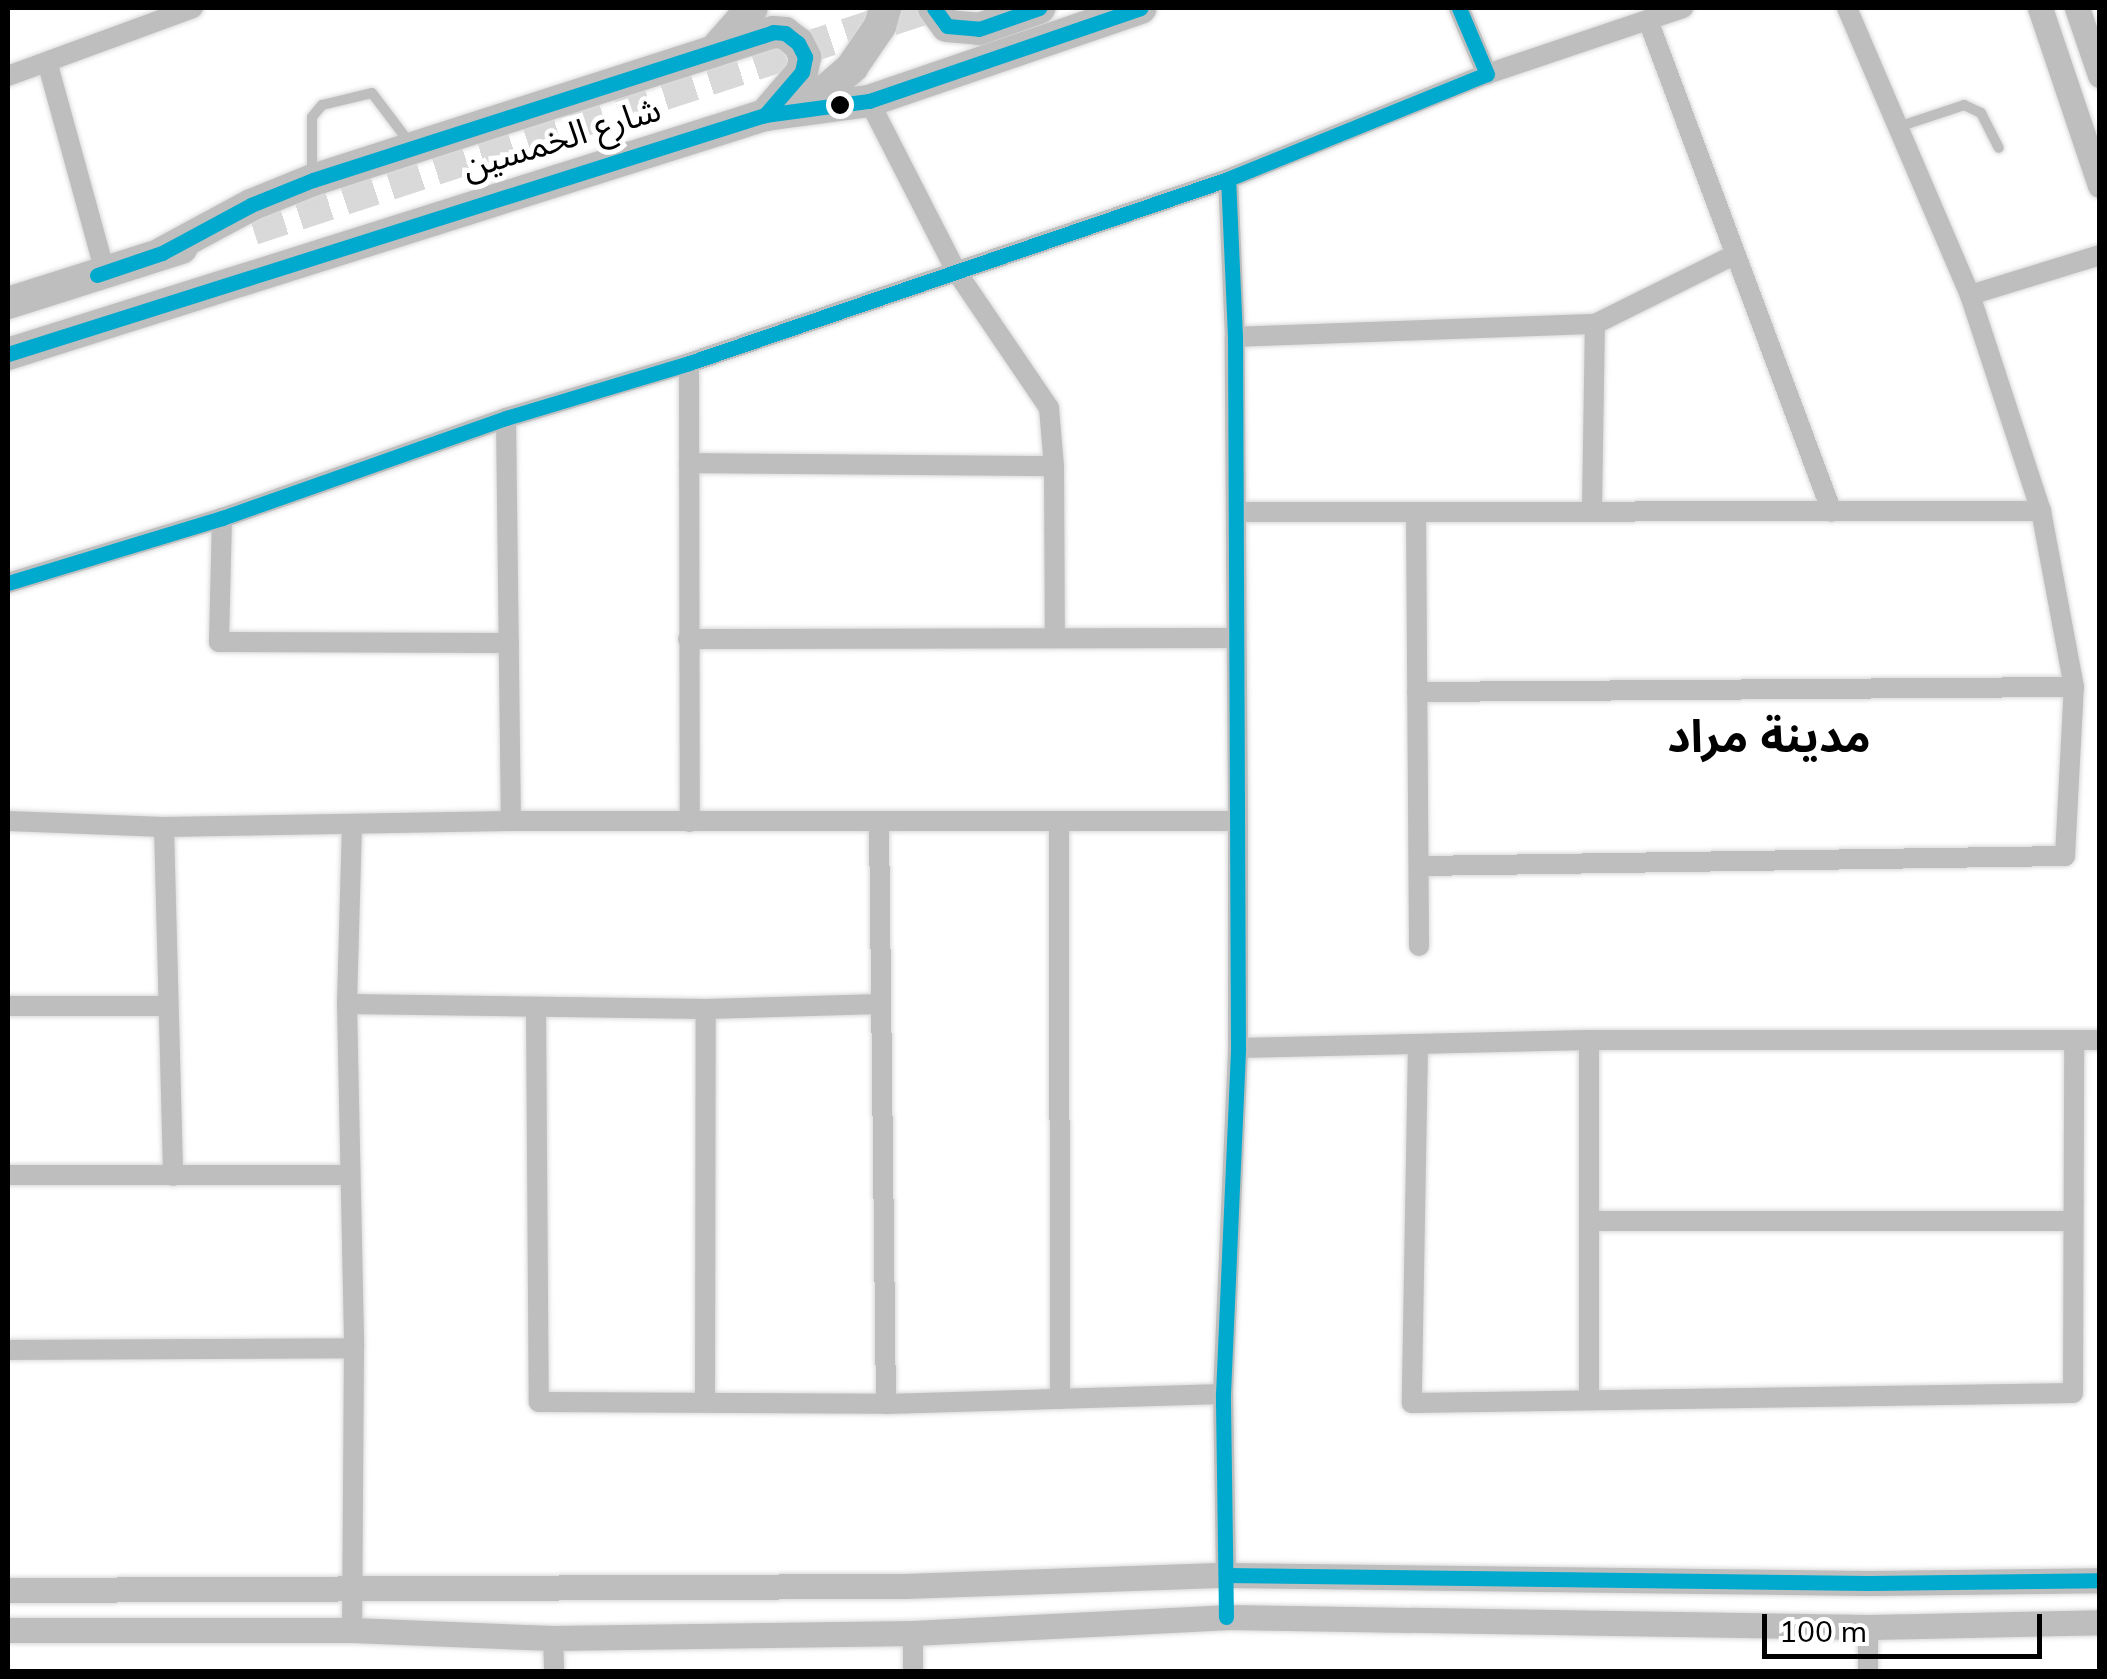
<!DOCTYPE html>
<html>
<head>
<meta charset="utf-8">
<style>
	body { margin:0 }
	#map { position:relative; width:2107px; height:1679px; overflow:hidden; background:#fff; font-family:Mulish,"Noto Sans Arabic",sans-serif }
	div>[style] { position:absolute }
	.primary-tunnel>* { height:32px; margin-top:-16px; transform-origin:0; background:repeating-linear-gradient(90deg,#d9d9d9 0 32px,transparent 0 48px) }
	.roads { filter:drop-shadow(0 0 2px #dbdbdb) drop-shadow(0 0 2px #dbdbdb) }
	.service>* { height:10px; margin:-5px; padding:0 5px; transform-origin:5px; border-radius:5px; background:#bebebe }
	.minor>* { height:20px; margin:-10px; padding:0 10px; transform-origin:10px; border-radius:10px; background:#bebebe }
	.tertiary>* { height:25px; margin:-12.5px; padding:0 12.5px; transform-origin:12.5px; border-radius:12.5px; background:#bebebe }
	.primary>* { height:32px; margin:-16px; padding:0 16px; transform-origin:16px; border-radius:16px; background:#bebebe }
	.bus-1>* { height:15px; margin:-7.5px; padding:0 7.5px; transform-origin:7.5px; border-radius:7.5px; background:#00a9ce }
	.dots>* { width:28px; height:28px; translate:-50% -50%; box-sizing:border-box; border:5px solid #fff; border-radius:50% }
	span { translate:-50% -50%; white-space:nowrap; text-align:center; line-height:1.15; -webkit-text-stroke:10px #fff; paint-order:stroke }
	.street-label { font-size:35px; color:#000 }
	.district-label { font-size:45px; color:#000; font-weight:700 }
	.frame { position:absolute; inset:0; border:10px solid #000; pointer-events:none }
	.scale { position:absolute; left:1762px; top:1614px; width:280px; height:45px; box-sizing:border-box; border:5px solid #000; border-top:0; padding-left:12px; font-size:30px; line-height:35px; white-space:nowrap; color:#000; -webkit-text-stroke:8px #fff; paint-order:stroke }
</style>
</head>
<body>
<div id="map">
	<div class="primary-tunnel">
		<i style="left:253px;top:229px;width:709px;rotate:-18.15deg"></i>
	</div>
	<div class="roads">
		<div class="service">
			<i style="left:1898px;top:127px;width:70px;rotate:-18.4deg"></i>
			<i style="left:1964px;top:105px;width:19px;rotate:25deg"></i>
			<i style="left:1981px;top:113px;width:39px;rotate:63deg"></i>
			<i style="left:312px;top:175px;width:58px;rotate:-90deg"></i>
			<i style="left:312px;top:117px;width:16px;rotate:-50deg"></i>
			<i style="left:322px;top:105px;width:51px;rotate:-13.5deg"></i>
			<i style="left:372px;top:93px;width:61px;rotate:52.9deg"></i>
		</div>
		<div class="minor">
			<i style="left:1459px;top:8px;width:72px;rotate:67deg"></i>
			<i style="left:1648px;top:20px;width:525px;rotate:69.5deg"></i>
			<i style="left:48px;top:65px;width:215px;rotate:74.6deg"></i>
			<i style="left:8px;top:76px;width:197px;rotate:-20.2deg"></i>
			<i style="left:869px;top:101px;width:191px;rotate:62.9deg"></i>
			<i style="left:956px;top:271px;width:166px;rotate:55.8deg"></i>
			<i style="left:1049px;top:408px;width:58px;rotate:85.1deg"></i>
			<i style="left:1054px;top:466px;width:172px;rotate:89.7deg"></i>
			<i style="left:1970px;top:295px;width:136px;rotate:-17.1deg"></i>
			<i style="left:1235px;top:337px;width:360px;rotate:-2.1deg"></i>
			<i style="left:1595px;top:324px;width:155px;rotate:-26.4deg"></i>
			<i style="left:689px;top:363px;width:459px;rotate:89.9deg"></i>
			<i style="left:506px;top:418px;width:403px;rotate:89.3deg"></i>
			<i style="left:689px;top:463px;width:365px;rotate:0.5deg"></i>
			<i style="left:1592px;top:509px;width:185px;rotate:-89.1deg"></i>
			<i style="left:1236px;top:512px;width:805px;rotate:-0.07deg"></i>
			<i style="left:1416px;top:512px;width:434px;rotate:89.6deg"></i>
			<i style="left:222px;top:518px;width:124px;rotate:91.4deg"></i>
			<i style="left:219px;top:642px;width:290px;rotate:0.2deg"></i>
			<i style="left:8px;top:583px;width:224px;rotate:-16.9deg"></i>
			<i style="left:222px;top:518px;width:301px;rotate:-19.4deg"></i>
			<i style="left:506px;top:418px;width:191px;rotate:-16.7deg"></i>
			<i style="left:689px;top:363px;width:570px;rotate:-18.85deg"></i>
			<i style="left:1228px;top:179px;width:279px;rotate:-22.1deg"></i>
			<i style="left:1487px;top:74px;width:207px;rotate:-18.6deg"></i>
			<i style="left:688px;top:639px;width:547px;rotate:-0.1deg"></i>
			<i style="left:1417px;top:692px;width:657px;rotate:-0.44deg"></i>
			<i style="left:8px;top:821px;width:156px;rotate:2.2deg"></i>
			<i style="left:164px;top:827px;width:347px;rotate:-1deg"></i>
			<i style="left:511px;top:821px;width:727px"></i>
			<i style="left:352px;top:824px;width:180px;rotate:91.6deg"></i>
			<i style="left:347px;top:1004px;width:344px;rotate:88.8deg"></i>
			<i style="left:354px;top:1348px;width:282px;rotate:90.4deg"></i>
			<i style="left:879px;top:824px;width:580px;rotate:89.31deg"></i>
			<i style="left:1059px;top:824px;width:575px;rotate:89.9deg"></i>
			<i style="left:164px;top:827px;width:349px;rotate:88.5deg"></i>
			<i style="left:1421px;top:866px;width:644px;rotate:-0.89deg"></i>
			<i style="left:2065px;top:856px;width:169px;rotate:-87deg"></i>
			<i style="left:2074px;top:687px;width:179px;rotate:-100.6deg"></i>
			<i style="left:2041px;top:511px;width:227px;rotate:-108.2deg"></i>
			<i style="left:1970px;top:295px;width:312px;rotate:-113.2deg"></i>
			<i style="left:347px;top:1004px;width:359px;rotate:0.8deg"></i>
			<i style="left:706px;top:1009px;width:175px;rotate:-1.6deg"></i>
			<i style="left:8px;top:1006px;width:160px"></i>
			<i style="left:536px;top:1009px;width:393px;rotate:89.6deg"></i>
			<i style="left:539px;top:1402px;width:347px;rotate:0.3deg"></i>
			<i style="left:886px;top:1404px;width:337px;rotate:-1.7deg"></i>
			<i style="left:1418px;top:1044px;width:359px;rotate:91deg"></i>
			<i style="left:1412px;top:1403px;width:661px;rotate:-0.87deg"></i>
			<i style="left:2073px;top:1393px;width:351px;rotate:-89.8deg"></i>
			<i style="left:1238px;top:1048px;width:351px;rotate:-1.3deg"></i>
			<i style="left:1589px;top:1040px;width:511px"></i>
			<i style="left:8px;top:1175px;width:341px"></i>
			<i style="left:1589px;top:1221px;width:484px"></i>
			<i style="left:8px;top:1350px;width:346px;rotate:-0.3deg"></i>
			<i style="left:1589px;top:1400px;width:360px;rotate:-90deg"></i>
			<i style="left:705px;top:1402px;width:393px;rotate:-89.9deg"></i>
			<i style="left:1226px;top:1575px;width:181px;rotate:-90.9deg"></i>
			<i style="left:1223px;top:1394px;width:346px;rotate:-87.5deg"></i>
			<i style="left:1238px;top:1048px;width:227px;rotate:-90deg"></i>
			<i style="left:1238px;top:821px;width:484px;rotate:-90.4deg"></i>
			<i style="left:1235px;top:337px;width:158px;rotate:-92.5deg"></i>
			<i style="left:1868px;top:1627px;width:45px;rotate:90deg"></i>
			<i style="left:553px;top:1638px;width:34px;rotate:88deg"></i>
			<i style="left:913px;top:1672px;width:39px;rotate:-90deg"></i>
		</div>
		<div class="tertiary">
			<i style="left:2040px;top:8px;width:187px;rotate:71.3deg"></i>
			<i style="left:2077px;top:8px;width:71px;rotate:71.1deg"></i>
			<i style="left:8px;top:1590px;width:896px;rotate:-0.26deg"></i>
			<i style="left:904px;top:1586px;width:322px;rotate:-2deg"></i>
			<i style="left:1226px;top:1575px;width:642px;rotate:0.71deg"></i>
			<i style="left:1868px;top:1583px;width:232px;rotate:-0.7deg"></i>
			<i style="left:8px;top:1630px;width:344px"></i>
			<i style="left:352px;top:1630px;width:201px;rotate:2.3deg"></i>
			<i style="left:553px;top:1638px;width:360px;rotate:-0.8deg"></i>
			<i style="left:913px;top:1633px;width:313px;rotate:-2.9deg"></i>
			<i style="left:1226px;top:1617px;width:642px;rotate:0.89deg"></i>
			<i style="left:1868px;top:1627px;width:232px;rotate:-1.2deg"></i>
		</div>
		<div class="primary">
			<i style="left:934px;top:8px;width:22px;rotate:54deg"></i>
			<i style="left:947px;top:26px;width:32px;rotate:5deg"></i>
			<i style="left:979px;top:29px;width:64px;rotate:-19.3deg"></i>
			<i style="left:714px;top:51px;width:57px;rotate:-48.5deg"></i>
			<i style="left:798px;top:105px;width:32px;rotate:-28deg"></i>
			<i style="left:826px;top:90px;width:35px;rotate:-41deg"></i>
			<i style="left:852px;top:67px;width:50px;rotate:-55.7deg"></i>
			<i style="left:880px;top:26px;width:19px;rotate:-74deg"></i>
			<i style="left:162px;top:253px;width:101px;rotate:-28.3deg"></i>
			<i style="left:251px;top:205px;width:67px;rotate:-22deg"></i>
			<i style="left:313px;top:180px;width:483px;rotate:-17.8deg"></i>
			<i style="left:773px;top:32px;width:12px;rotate:5deg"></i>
			<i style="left:785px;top:33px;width:16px;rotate:38deg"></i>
			<i style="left:798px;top:43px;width:16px;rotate:63deg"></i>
			<i style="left:805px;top:57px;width:15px;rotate:101deg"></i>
			<i style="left:802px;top:72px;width:57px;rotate:130.7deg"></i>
			<i style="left:8px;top:303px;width:182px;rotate:-17.6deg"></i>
			<i style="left:8px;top:354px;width:794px;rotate:-17.52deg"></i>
			<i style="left:765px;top:115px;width:105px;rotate:-7.7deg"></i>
			<i style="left:869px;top:101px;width:287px;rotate:-18.9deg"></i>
		</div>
	</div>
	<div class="bus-1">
		<i style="left:934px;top:8px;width:22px;rotate:54deg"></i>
		<i style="left:947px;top:26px;width:32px;rotate:5deg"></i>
		<i style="left:979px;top:29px;width:64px;rotate:-19.3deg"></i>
		<i style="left:97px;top:275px;width:69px;rotate:-18.7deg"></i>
		<i style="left:162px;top:253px;width:101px;rotate:-28.3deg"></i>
		<i style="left:251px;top:205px;width:67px;rotate:-22deg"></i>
		<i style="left:313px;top:180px;width:483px;rotate:-17.8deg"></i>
		<i style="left:773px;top:32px;width:12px;rotate:5deg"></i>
		<i style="left:785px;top:33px;width:16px;rotate:38deg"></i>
		<i style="left:798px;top:43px;width:16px;rotate:63deg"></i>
		<i style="left:805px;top:57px;width:15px;rotate:101deg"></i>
		<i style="left:802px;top:72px;width:57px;rotate:130.7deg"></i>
		<i style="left:8px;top:354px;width:794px;rotate:-17.52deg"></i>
		<i style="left:765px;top:115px;width:105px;rotate:-7.7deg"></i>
		<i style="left:869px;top:101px;width:287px;rotate:-18.9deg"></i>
		<i style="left:8px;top:583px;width:224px;rotate:-16.9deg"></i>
		<i style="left:222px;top:518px;width:301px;rotate:-19.4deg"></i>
		<i style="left:506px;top:418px;width:191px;rotate:-16.7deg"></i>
		<i style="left:689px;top:363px;width:570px;rotate:-18.85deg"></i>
		<i style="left:1228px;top:179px;width:279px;rotate:-22.1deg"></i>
		<i style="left:1487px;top:74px;width:72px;rotate:-113deg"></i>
		<i style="left:1226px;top:1575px;width:642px;rotate:0.71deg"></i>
		<i style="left:1868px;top:1583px;width:232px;rotate:-0.7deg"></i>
		<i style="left:1226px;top:1617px;width:223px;rotate:-90.8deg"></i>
		<i style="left:1223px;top:1394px;width:346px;rotate:-87.5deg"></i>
		<i style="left:1238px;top:1048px;width:711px;rotate:-90.24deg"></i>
		<i style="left:1235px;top:337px;width:158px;rotate:-92.5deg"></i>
	</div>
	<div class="dots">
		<i style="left:840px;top:105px;background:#000"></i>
	</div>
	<div class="street-label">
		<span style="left:561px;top:137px;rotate:-17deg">شارع الخمسين</span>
	</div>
	<div class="district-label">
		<span style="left:1769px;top:736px">مدينة مراد</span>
	</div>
	<div class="frame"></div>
	<div class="scale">100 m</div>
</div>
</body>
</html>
